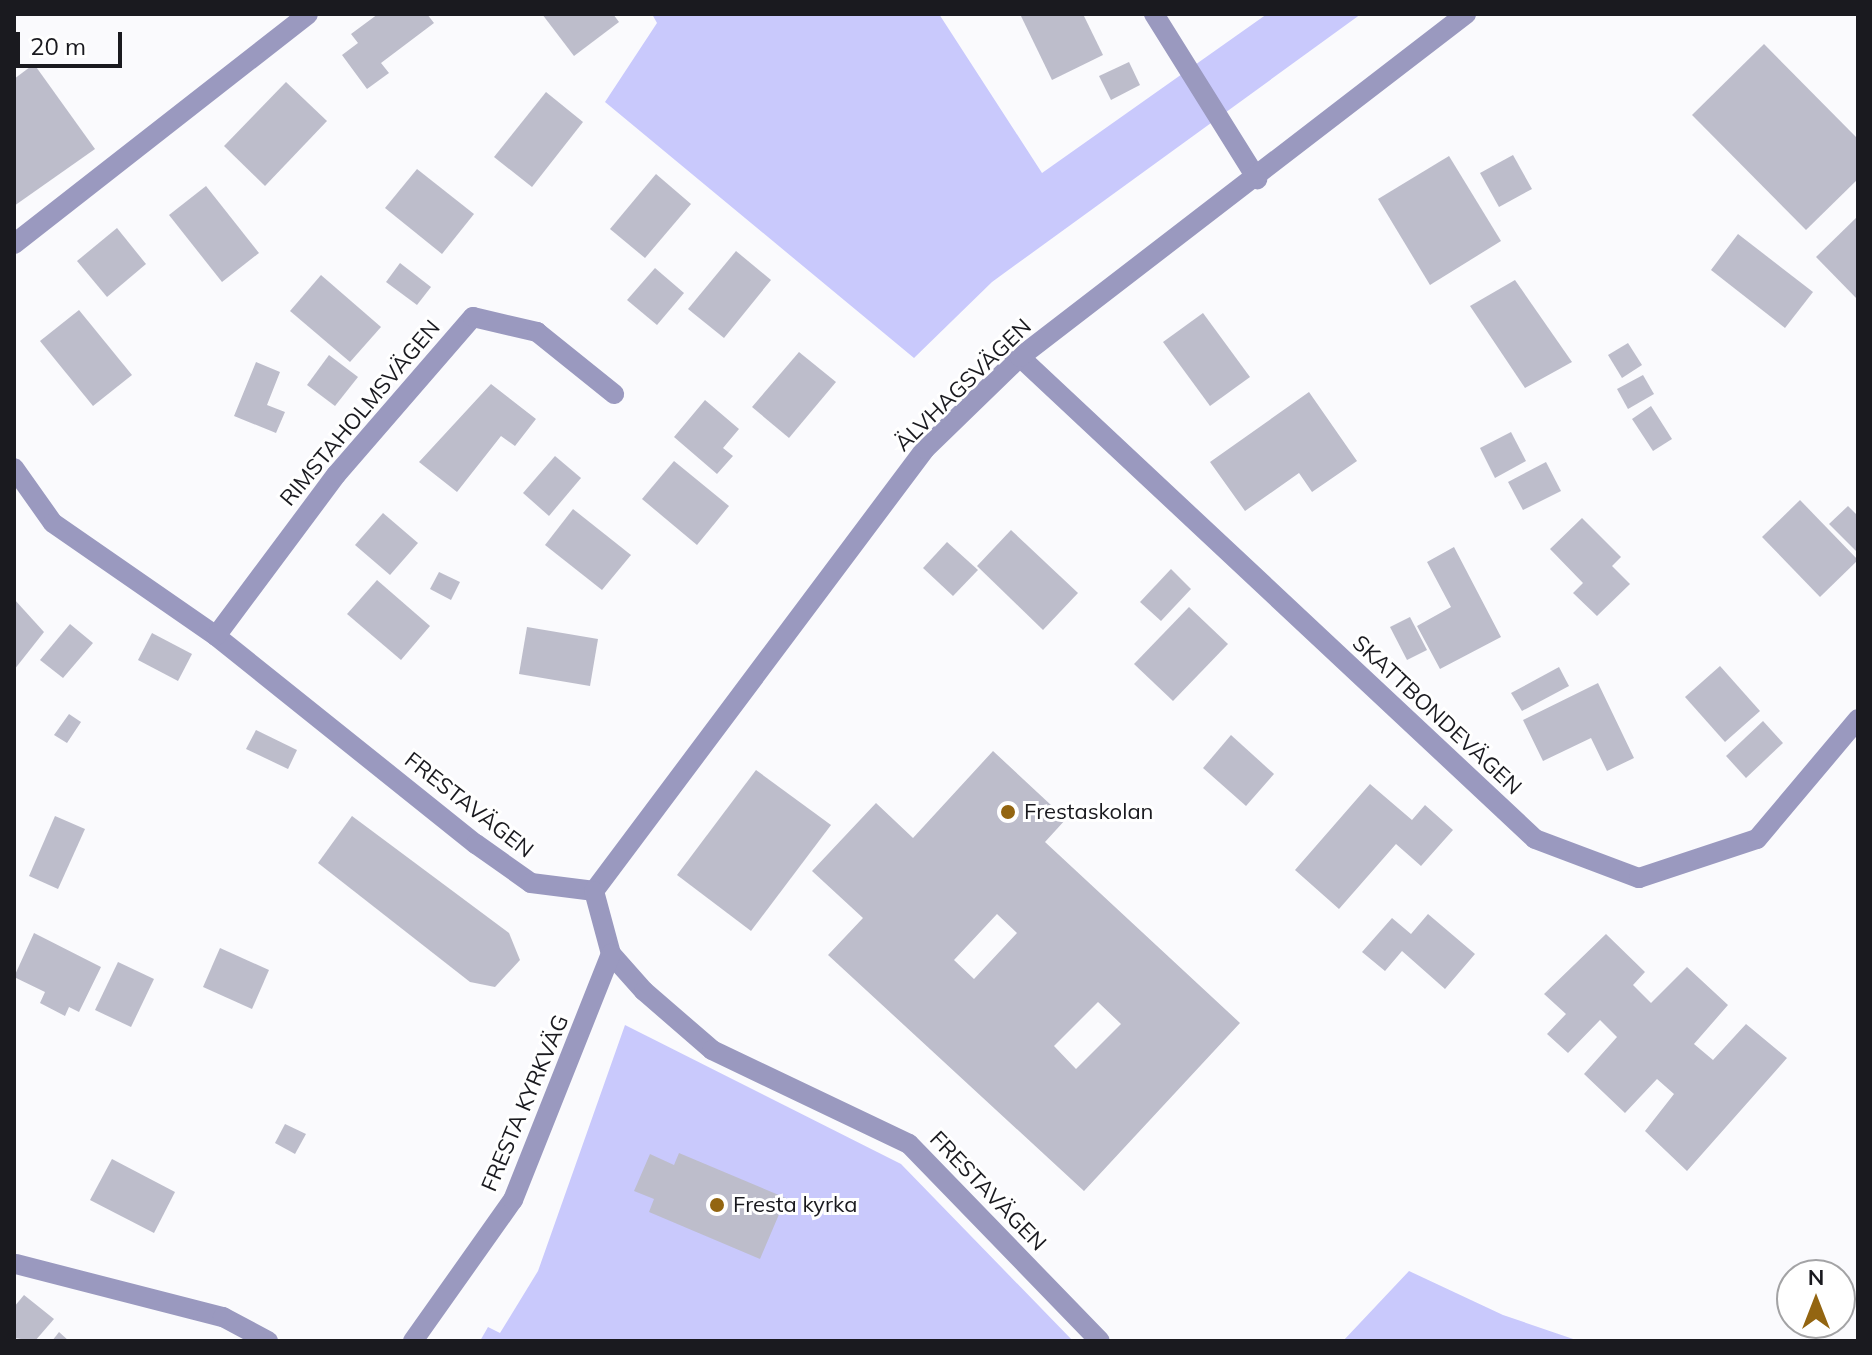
<!DOCTYPE html>
<html>
<head>
<meta charset="utf-8">
<style>
	body { margin:0 }
	#map { position:relative; width:1872px; height:1355px; overflow:hidden; background:#fafafd; font-family:Mulish,sans-serif }
	div>[style] { position:absolute }
	.green>* { inset:0; background:#c9c9fc }
	.building>* { inset:0; background:#bdbdcb }
	.street>* { height:20px; margin:-10px; padding:0 10px; transform-origin:10px; border-radius:10px; background:#9a99bf }
	.dots>* { width:22px; height:22px; translate:-50% -50%; box-sizing:border-box; border:4px solid #fff; border-radius:50% }
	span { translate:-50% -50%; white-space:nowrap; text-align:center; line-height:1.15; -webkit-text-stroke:6px #fff; paint-order:stroke }
	.street-label { font-size:22px; color:#1a1a1f }
	.poi-label { font-size:22px; color:#1a1a1f }
	.left { translate:0 -50%; text-align:left }
	.frame { position:absolute; inset:0; border:16px solid #1a1a1f; pointer-events:none }
	.north { position:absolute; left:1776px; top:1259px; width:80px; height:80px; box-sizing:border-box; background:#fff; border:2px solid #a3a3a5; border-radius:50%; rotate:0deg; font-size:22px; font-weight:700; line-height:32px; text-align:center; color:#1a1a1f }
	.north::after { content:''; display:block; margin:auto; width:28px; height:36px; background:#936511; clip-path:polygon(50% 0,100% 100%,50% 72%,0 100%) }
	.scale { position:absolute; left:16px; top:32px; width:106px; height:36px; box-sizing:border-box; border:4px solid #1a1a1f; border-top:0; padding-left:10px; font-size:24px; line-height:28px; white-space:nowrap; color:#1a1a1f; -webkit-text-stroke:6px #fff; paint-order:stroke }
</style>
</head>
<body>
<div id="map">
	<div class="green">
		<i style="clip-path:polygon(652px 14px,939px 14px,1042px 173px,1267px 14px,1361px 14px,992px 282px,914px 358px,605px 102px,657px 23px)"></i>
		<i style="clip-path:polygon(625px 1025px,901px 1164px,1073px 1341px,480px 1341px,488px 1327px,500px 1333px,538px 1271px)"></i>
		<i style="clip-path:polygon(1409px 1271px,1503px 1315px,1579px 1341px,1343px 1341px)"></i>
	</div>
	<div class="building">
		<i style="clip-path:polygon(378px 14px,427px 14px,434px 23px,381px 63px,389px 73px,367px 89px,342px 55px,358px 43px,351px 34px)"></i>
		<i style="clip-path:polygon(542px 14px,613px 14px,619px 22px,574px 56px)"></i>
		<i style="clip-path:polygon(1020px 14px,1083px 14px,1103px 55px,1052px 80px)"></i>
		<i style="clip-path:polygon(1764px 44px,1858px 139px,1858px 179px,1806px 230px,1692px 115px)"></i>
		<i style="clip-path:polygon(1129px 62px,1140px 85px,1111px 100px,1099px 76px)"></i>
		<i style="clip-path:polygon(34px 64px,95px 149px,14px 206px,14px 79px)"></i>
		<i style="clip-path:polygon(286px 82px,327px 121px,265px 186px,224px 146px)"></i>
		<i style="clip-path:polygon(546px 92px,583px 122px,532px 187px,494px 157px)"></i>
		<i style="clip-path:polygon(1513px 155px,1532px 189px,1499px 207px,1480px 173px)"></i>
		<i style="clip-path:polygon(1449px 156px,1501px 241px,1430px 285px,1378px 199px)"></i>
		<i style="clip-path:polygon(417px 169px,474px 214px,442px 254px,385px 208px)"></i>
		<i style="clip-path:polygon(656px 174px,691px 204px,645px 258px,610px 229px)"></i>
		<i style="clip-path:polygon(206px 186px,259px 253px,222px 282px,169px 215px)"></i>
		<i style="clip-path:polygon(1858px 216px,1858px 300px,1816px 257px)"></i>
		<i style="clip-path:polygon(117px 228px,146px 264px,107px 297px,77px 261px)"></i>
		<i style="clip-path:polygon(1738px 234px,1813px 292px,1785px 328px,1711px 270px)"></i>
		<i style="clip-path:polygon(736px 251px,771px 280px,724px 338px,688px 309px)"></i>
		<i style="clip-path:polygon(400px 263px,431px 287px,417px 305px,386px 282px)"></i>
		<i style="clip-path:polygon(655px 268px,684px 293px,657px 325px,627px 300px)"></i>
		<i style="clip-path:polygon(321px 275px,381px 327px,350px 362px,290px 311px)"></i>
		<i style="clip-path:polygon(1515px 280px,1572px 362px,1525px 388px,1470px 306px)"></i>
		<i style="clip-path:polygon(79px 310px,132px 375px,93px 406px,40px 341px)"></i>
		<i style="clip-path:polygon(1203px 313px,1250px 377px,1210px 406px,1163px 342px)"></i>
		<i style="clip-path:polygon(1628px 343px,1642px 365px,1622px 378px,1608px 355px)"></i>
		<i style="clip-path:polygon(799px 352px,836px 382px,789px 438px,752px 407px)"></i>
		<i style="clip-path:polygon(329px 355px,358px 377px,335px 406px,307px 385px)"></i>
		<i style="clip-path:polygon(256px 362px,280px 372px,267px 405px,285px 412px,276px 433px,234px 416px)"></i>
		<i style="clip-path:polygon(1643px 375px,1654px 394px,1628px 409px,1617px 389px)"></i>
		<i style="clip-path:polygon(491px 384px,536px 419px,515px 446px,501px 436px,457px 492px,419px 462px)"></i>
		<i style="clip-path:polygon(1309px 392px,1357px 461px,1312px 492px,1299px 473px,1245px 511px,1210px 462px)"></i>
		<i style="clip-path:polygon(705px 400px,739px 429px,723px 448px,733px 456px,717px 474px,674px 437px)"></i>
		<i style="clip-path:polygon(1651px 406px,1672px 439px,1653px 451px,1632px 419px)"></i>
		<i style="clip-path:polygon(1511px 432px,1526px 461px,1495px 478px,1480px 448px)"></i>
		<i style="clip-path:polygon(555px 456px,581px 478px,549px 516px,523px 493px)"></i>
		<i style="clip-path:polygon(674px 461px,729px 506px,697px 545px,642px 499px)"></i>
		<i style="clip-path:polygon(1546px 462px,1561px 491px,1523px 510px,1508px 482px)"></i>
		<i style="clip-path:polygon(1800px 500px,1858px 560px,1820px 597px,1762px 537px)"></i>
		<i style="clip-path:polygon(1848px 506px,1858px 516px,1858px 553px,1829px 524px)"></i>
		<i style="clip-path:polygon(573px 509px,631px 555px,602px 590px,545px 545px)"></i>
		<i style="clip-path:polygon(383px 513px,418px 543px,390px 575px,355px 545px)"></i>
		<i style="clip-path:polygon(1582px 518px,1621px 557px,1612px 566px,1630px 584px,1597px 616px,1573px 593px,1583px 583px,1550px 549px)"></i>
		<i style="clip-path:polygon(1011px 530px,1078px 593px,1043px 630px,977px 566px)"></i>
		<i style="clip-path:polygon(947px 542px,978px 570px,953px 596px,923px 568px)"></i>
		<i style="clip-path:polygon(1454px 547px,1501px 637px,1440px 669px,1417px 626px,1451px 607px,1427px 562px)"></i>
		<i style="clip-path:polygon(1171px 569px,1191px 589px,1161px 621px,1140px 602px)"></i>
		<i style="clip-path:polygon(439px 572px,460px 582px,451px 600px,430px 589px)"></i>
		<i style="clip-path:polygon(377px 580px,430px 626px,401px 660px,347px 614px)"></i>
		<i style="clip-path:polygon(14px 599px,44px 632px,14px 670px)"></i>
		<i style="clip-path:polygon(1189px 607px,1228px 644px,1173px 701px,1134px 664px)"></i>
		<i style="clip-path:polygon(1410px 617px,1427px 650px,1407px 660px,1390px 627px)"></i>
		<i style="clip-path:polygon(70px 624px,93px 643px,63px 678px,40px 660px)"></i>
		<i style="clip-path:polygon(527px 627px,598px 639px,590px 686px,519px 674px)"></i>
		<i style="clip-path:polygon(152px 633px,192px 654px,178px 681px,138px 660px)"></i>
		<i style="clip-path:polygon(1720px 666px,1760px 711px,1725px 742px,1685px 697px)"></i>
		<i style="clip-path:polygon(1559px 667px,1569px 686px,1522px 711px,1511px 693px)"></i>
		<i style="clip-path:polygon(1598px 683px,1634px 758px,1607px 771px,1591px 738px,1543px 761px,1523px 720px)"></i>
		<i style="clip-path:polygon(69px 714px,81px 722px,67px 743px,54px 735px)"></i>
		<i style="clip-path:polygon(1763px 721px,1783px 743px,1746px 778px,1726px 756px)"></i>
		<i style="clip-path:polygon(256px 730px,297px 750px,288px 769px,246px 749px)"></i>
		<i style="clip-path:polygon(1231px 735px,1274px 774px,1246px 806px,1203px 768px)"></i>
		<i style="clip-path:polygon(evenodd,993px 751px,1066px 819px,1045px 842px,1240px 1023px,1084px 1191px,828px 955px,863px 918px,812px 871px,876px 803px,913px 838px,993px 751px,997px 914px,1017px 933px,974px 979px,954px 960px,997px 914px,993px 751px,1098px 1002px,1121px 1024px,1076px 1069px,1054px 1046px,1098px 1002px)"></i>
		<i style="clip-path:polygon(756px 770px,831px 825px,751px 931px,677px 875px)"></i>
		<i style="clip-path:polygon(1370px 784px,1412px 820px,1425px 805px,1453px 830px,1421px 866px,1396px 844px,1339px 909px,1295px 870px)"></i>
		<i style="clip-path:polygon(55px 816px,85px 829px,58px 889px,29px 876px)"></i>
		<i style="clip-path:polygon(352px 816px,509px 933px,520px 960px,495px 987px,470px 982px,318px 863px)"></i>
		<i style="clip-path:polygon(1428px 914px,1475px 954px,1445px 989px,1402px 951px,1385px 971px,1362px 952px,1392px 918px,1411px 934px)"></i>
		<i style="clip-path:polygon(34px 933px,101px 967px,79px 1012px,69px 1007px,65px 1016px,40px 1003px,45px 992px,14px 977px)"></i>
		<i style="clip-path:polygon(1606px 934px,1645px 972px,1633px 985px,1651px 1003px,1687px 967px,1728px 1005px,1694px 1044px,1713px 1060px,1746px 1024px,1787px 1058px,1687px 1171px,1645px 1131px,1674px 1094px,1657px 1079px,1625px 1113px,1584px 1074px,1617px 1037px,1600px 1020px,1568px 1053px,1547px 1034px,1566px 1014px,1544px 994px)"></i>
		<i style="clip-path:polygon(220px 948px,269px 970px,252px 1009px,203px 987px)"></i>
		<i style="clip-path:polygon(118px 962px,154px 979px,131px 1027px,95px 1010px)"></i>
		<i style="clip-path:polygon(285px 1124px,306px 1134px,295px 1154px,275px 1143px)"></i>
		<i style="clip-path:polygon(679px 1153px,786px 1198px,760px 1259px,649px 1212px,654px 1199px,634px 1191px,650px 1154px,674px 1165px)"></i>
		<i style="clip-path:polygon(112px 1159px,175px 1192px,154px 1233px,90px 1200px)"></i>
		<i style="clip-path:polygon(24px 1295px,54px 1319px,35px 1341px,14px 1338px,14px 1307px)"></i>
		<i style="clip-path:polygon(59px 1332px,69px 1341px,52px 1341px)"></i>
	</div>
	<div class="street">
		<i style="left:1154px;top:14px;width:195px;rotate:58deg"></i>
		<i style="left:14px;top:244px;width:373px;rotate:-38deg"></i>
		<i style="left:1020px;top:357px;width:705px;rotate:43.1deg"></i>
		<i style="left:1535px;top:839px;width:111px;rotate:20.6deg"></i>
		<i style="left:1639px;top:878px;width:124px;rotate:-18.3deg"></i>
		<i style="left:1757px;top:839px;width:157px;rotate:-49.9deg"></i>
		<i style="left:14px;top:468px;width:67px;rotate:54.7deg"></i>
		<i style="left:53px;top:523px;width:198px;rotate:34.7deg"></i>
		<i style="left:216px;top:636px;width:333px;rotate:38.7deg"></i>
		<i style="left:476px;top:844px;width:67px;rotate:35.3deg"></i>
		<i style="left:531px;top:883px;width:64px;rotate:7.2deg"></i>
		<i style="left:216px;top:636px;width:201px;rotate:-53.3deg"></i>
		<i style="left:336px;top:475px;width:209px;rotate:-49.1deg"></i>
		<i style="left:473px;top:317px;width:66px;rotate:13.2deg"></i>
		<i style="left:537px;top:332px;width:99px;rotate:38.8deg"></i>
		<i style="left:594px;top:891px;width:552px;rotate:-53.17deg"></i>
		<i style="left:925px;top:449px;width:132px;rotate:-44.1deg"></i>
		<i style="left:1020px;top:357px;width:563px;rotate:-37.56deg"></i>
		<i style="left:594px;top:891px;width:65px;rotate:74.9deg"></i>
		<i style="left:611px;top:954px;width:50px;rotate:48.3deg"></i>
		<i style="left:644px;top:991px;width:90px;rotate:40.9deg"></i>
		<i style="left:712px;top:1050px;width:218px;rotate:25.5deg"></i>
		<i style="left:909px;top:1144px;width:274px;rotate:45.9deg"></i>
		<i style="left:16px;top:1264px;width:214px;rotate:14.4deg"></i>
		<i style="left:223px;top:1317px;width:51px;rotate:28.1deg"></i>
		<i style="left:413px;top:1341px;width:173px;rotate:-54.7deg"></i>
		<i style="left:513px;top:1200px;width:265px;rotate:-68.3deg"></i>
	</div>
	<div class="dots">
		<i style="left:1008px;top:812px;background:#936511"></i>
		<i style="left:717px;top:1205px;background:#936511"></i>
	</div>
	<div class="street-label">
		<span style="left:963px;top:385px;rotate:-44deg">ÄLVHAGSVÄGEN</span>
		<span style="left:360px;top:413px;rotate:-50deg">RIMSTAHOLMSVÄGEN</span>
		<span style="left:1437px;top:715px;rotate:43deg">SKATTBONDEVÄGEN</span>
		<span style="left:469px;top:805px;rotate:38deg">FRESTAVÄGEN</span>
		<span style="left:525px;top:1103px;rotate:-67deg">FRESTA KYRKVÄG</span>
		<span style="left:988px;top:1191px;rotate:46deg">FRESTAVÄGEN</span>
	</div>
	<div class="poi-label">
		<span class="left" style="left:1024px;top:812px">Frestaskolan</span>
		<span class="left" style="left:733px;top:1205px">Fresta kyrka</span>
	</div>
	<div class="frame"></div>
	<div class="north">N</div>
	<div class="scale">20 m</div>
</div>
</body>
</html>
